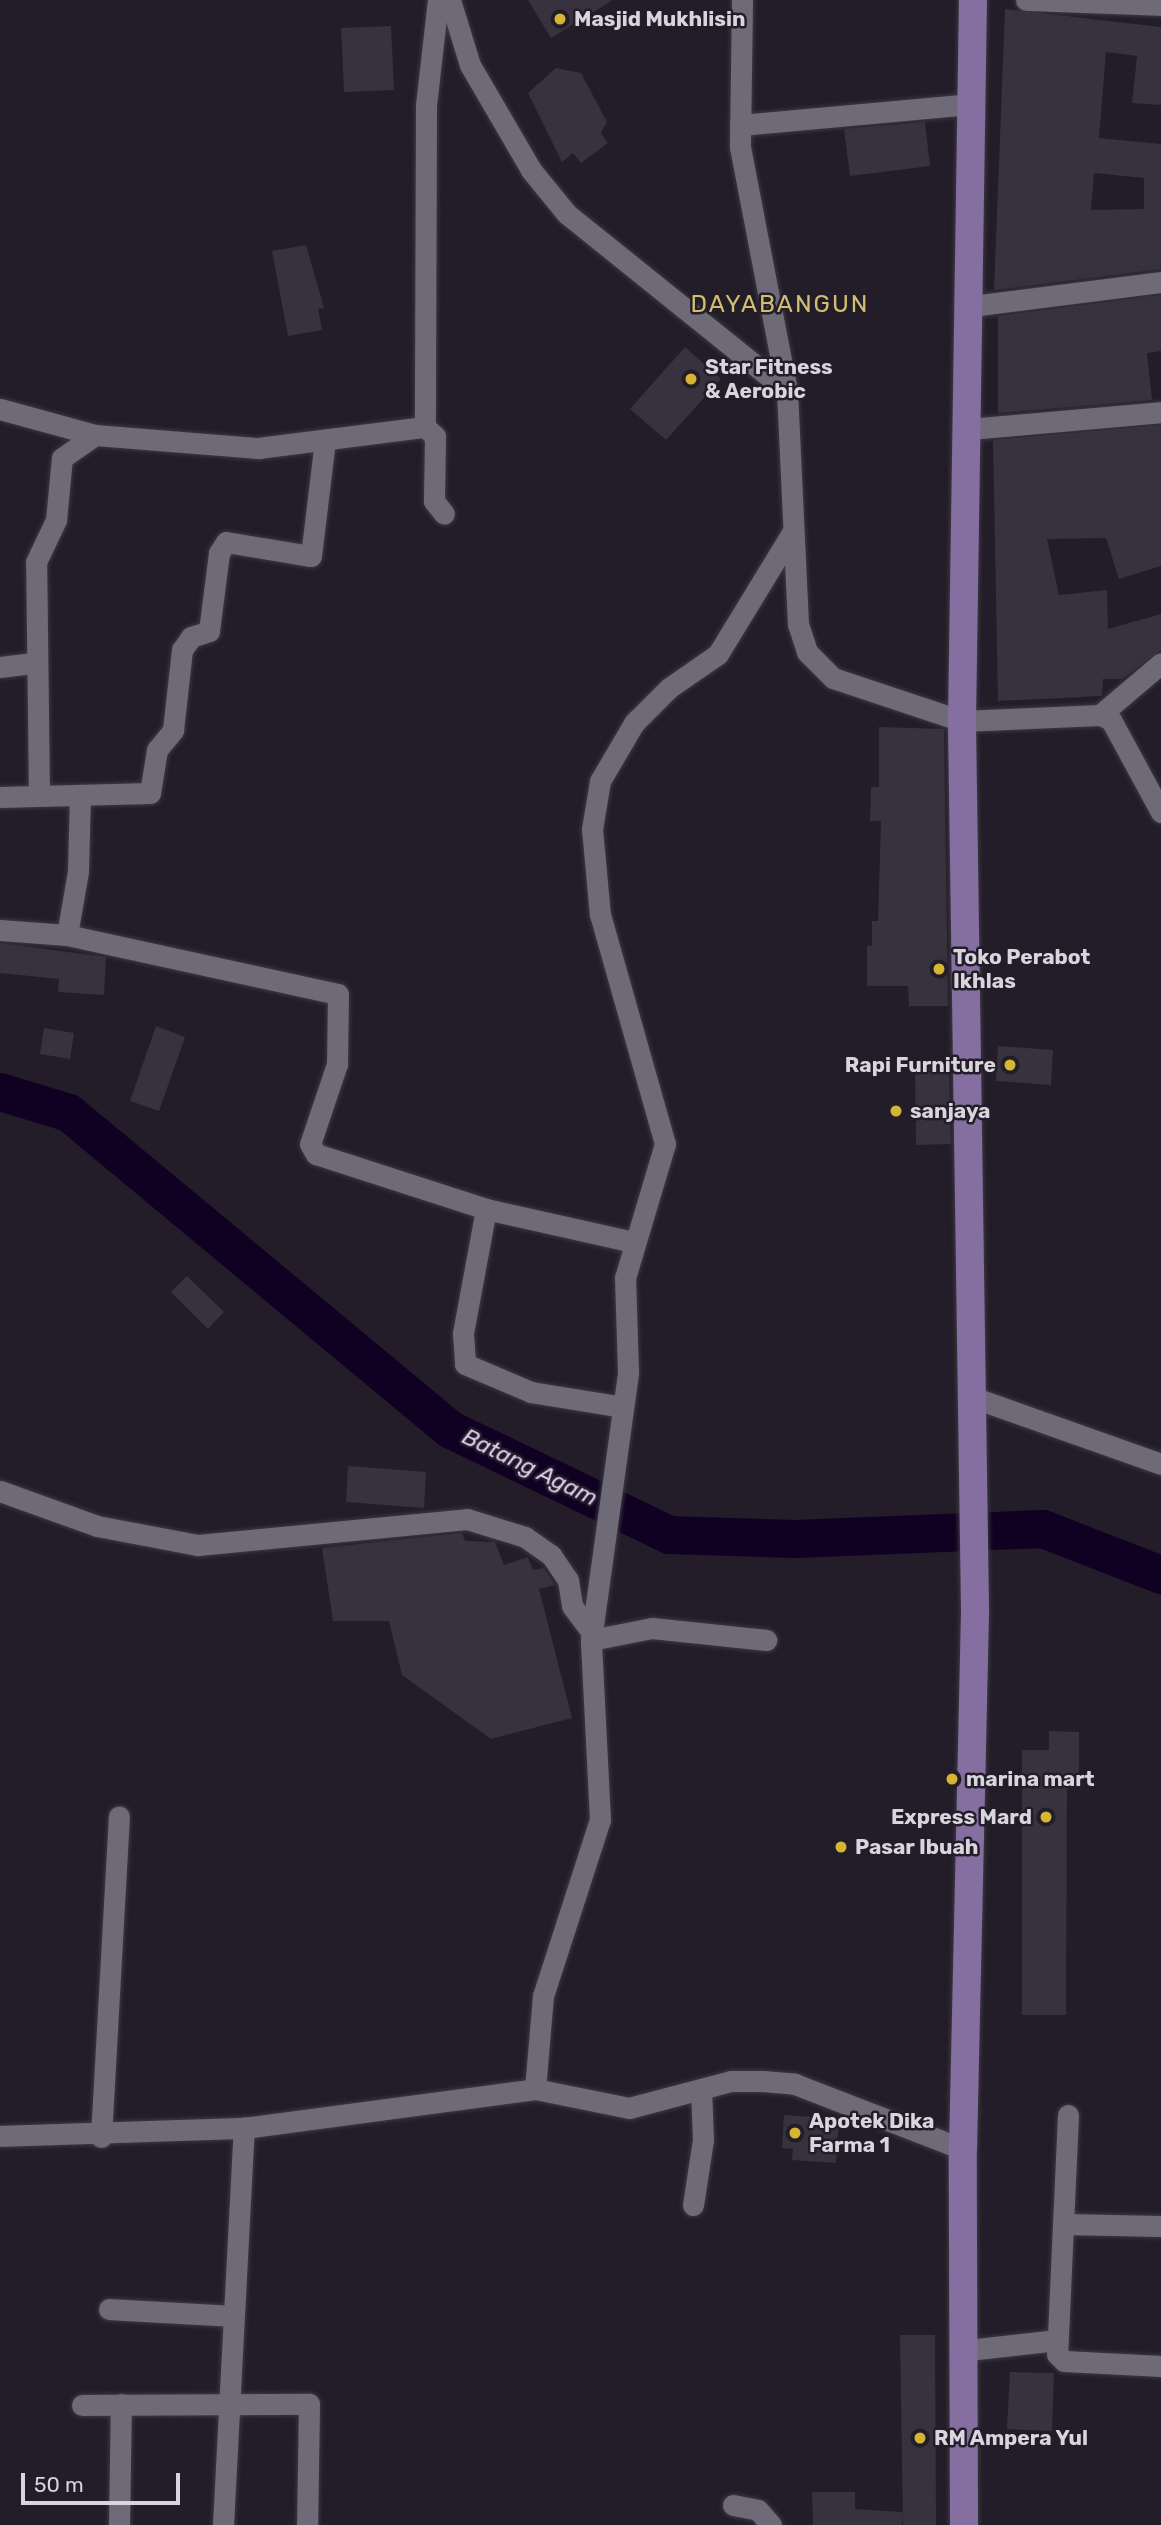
<!DOCTYPE html>
<html>
<head>
<meta charset="utf-8">
<style>
	body { margin:0 }
	#map { position:relative; width:1161px; height:2525px; overflow:hidden; background:#221d28; font-family:Rubik,sans-serif }
	div>[style] { position:absolute }
	.river>* { height:38px; margin:-19px; padding:0 19px; transform-origin:19px; border-radius:19px; background:#100022 }
	.building>* { inset:0; background:#37323e }
	.roads { filter:drop-shadow(0 0 2px #3c3842) drop-shadow(0 0 2px #3c3842) }
	.minor>* { height:21px; margin:-10.5px; padding:0 10.5px; transform-origin:10.5px; border-radius:10.5px; background:#6f6a78 }
	.major>* { height:28px; margin:-14px; padding:0 14px; transform-origin:14px; border-radius:14px; background:#856fa1 }
	.dots>* { width:19px; height:19px; translate:-50% -50%; box-sizing:border-box; border:4px solid #221d28; border-radius:50% }
	span { translate:-50% -50%; white-space:nowrap; text-align:center; line-height:1.15; -webkit-text-stroke:5px #221d28; paint-order:stroke }
	.poi-label { font-size:21px; color:#d8d5dd; font-weight:700 }
	.left { translate:0 -50%; text-align:left }
	.right { translate:-100% -50%; text-align:right }
	.water-label { font-size:23px; color:#dfd0f4; font-style:italic }
	.quarter-label { font-size:24px; color:#d3bd70; letter-spacing:2px }
	.scale { position:absolute; left:21px; top:2473px; width:159px; height:32px; box-sizing:border-box; border:4px solid #d8d5dd; border-top:0; padding-left:9px; font-size:21px; line-height:24px; white-space:nowrap; color:#d8d5dd; -webkit-text-stroke:5px #221d28; paint-order:stroke }
</style>
</head>
<body>
<div id="map">
	<div class="river">
		<i style="left:0;top:1092px;width:72px;rotate:16.9deg"></i>
		<i style="left:69px;top:1113px;width:496px;rotate:39.7deg"></i>
		<i style="left:451px;top:1430px;width:242px;rotate:25.7deg"></i>
		<i style="left:669px;top:1535px;width:126px;rotate:1.8deg"></i>
		<i style="left:795px;top:1539px;width:248px;rotate:-2.3deg"></i>
		<i style="left:1043px;top:1529px;width:127px;rotate:21.3deg"></i>
	</div>
	<div class="building">
		<i style="clip-path:polygon(528px 0,613px 0,551px 38px)"></i>
		<i style="clip-path:polygon(evenodd,1005px 9px,1161px 27px,1161px 105px,1132px 103px,1137px 56px,1106px 52px,1099px 138px,1161px 144px,1161px 269px,994px 290px,1005px 9px,1094px 173px,1144px 178px,1144px 209px,1091px 210px,1094px 173px)"></i>
		<i style="clip-path:polygon(391px 26px,394px 90px,344px 92px,341px 28px)"></i>
		<i style="clip-path:polygon(556px 68px,581px 73px,607px 122px,601px 133px,608px 143px,581px 163px,573px 153px,562px 162px,528px 93px)"></i>
		<i style="clip-path:polygon(925px 122px,930px 166px,850px 176px,844px 129px)"></i>
		<i style="clip-path:polygon(306px 245px,324px 308px,318px 309px,322px 330px,288px 336px,272px 251px)"></i>
		<i style="clip-path:polygon(1161px 295px,1161px 351px,1147px 353px,1152px 400px,998px 413px,998px 316px)"></i>
		<i style="clip-path:polygon(685px 347px,721px 379px,666px 440px,630px 409px)"></i>
		<i style="clip-path:polygon(1161px 425px,1161px 566px,1119px 579px,1106px 538px,1047px 539px,1059px 595px,1107px 590px,1108px 629px,1161px 614px,1161px 650px,1122px 679px,1103px 679px,1102px 696px,998px 701px,993px 440px)"></i>
		<i style="clip-path:polygon(879px 727px,944px 729px,948px 1006px,909px 1006px,908px 986px,867px 986px,867px 946px,872px 946px,872px 921px,878px 921px,881px 821px,870px 821px,871px 787px,879px 787px)"></i>
		<i style="clip-path:polygon(0 943px,106px 957px,104px 995px,58px 992px,59px 979px,0 973px)"></i>
		<i style="clip-path:polygon(156px 1026px,185px 1037px,159px 1111px,130px 1101px)"></i>
		<i style="clip-path:polygon(44px 1028px,74px 1033px,70px 1059px,40px 1054px)"></i>
		<i style="clip-path:polygon(998px 1046px,1053px 1050px,1051px 1085px,996px 1081px)"></i>
		<i style="clip-path:polygon(915px 1061px,949px 1061px,951px 1144px,916px 1145px)"></i>
		<i style="clip-path:polygon(187px 1276px,224px 1312px,208px 1329px,171px 1292px)"></i>
		<i style="clip-path:polygon(348px 1466px,426px 1472px,424px 1508px,346px 1502px)"></i>
		<i style="clip-path:polygon(462px 1533px,465px 1541px,495px 1542px,504px 1565px,528px 1557px,533px 1570px,544px 1568px,555px 1585px,539px 1589px,572px 1718px,491px 1739px,402px 1675px,389px 1621px,333px 1621px,322px 1548px)"></i>
		<i style="clip-path:polygon(1049px 1731px,1079px 1732px,1079px 1784px,1067px 1784px,1066px 2015px,1022px 2015px,1022px 1750px,1049px 1750px)"></i>
		<i style="clip-path:polygon(784px 2115px,839px 2119px,836px 2163px,792px 2160px,793px 2149px,782px 2148px)"></i>
		<i style="clip-path:polygon(900px 2335px,935px 2335px,936px 2525px,903px 2525px)"></i>
		<i style="clip-path:polygon(1010px 2372px,1054px 2373px,1052px 2431px,1007px 2429px)"></i>
		<i style="clip-path:polygon(812px 2492px,855px 2492px,855px 2509px,903px 2512px,902px 2525px,813px 2525px)"></i>
	</div>
	<div class="roads">
		<div class="minor">
			<i style="left:438px;top:0;width:107px;rotate:96.5deg"></i>
			<i style="left:426px;top:106px;width:321px;rotate:90.2deg"></i>
			<i style="left:425px;top:427px;width:13px;rotate:42deg"></i>
			<i style="left:435px;top:436px;width:65px;rotate:90.9deg"></i>
			<i style="left:434px;top:501px;width:16px;rotate:52deg"></i>
			<i style="left:450px;top:0;width:68px;rotate:72.9deg"></i>
			<i style="left:470px;top:65px;width:121px;rotate:59.8deg"></i>
			<i style="left:531px;top:170px;width:57px;rotate:50.7deg"></i>
			<i style="left:567px;top:214px;width:282px;rotate:38.8deg"></i>
			<i style="left:787px;top:391px;width:233px;rotate:87.3deg"></i>
			<i style="left:798px;top:624px;width:29px;rotate:72deg"></i>
			<i style="left:807px;top:652px;width:37px;rotate:45deg"></i>
			<i style="left:833px;top:678px;width:136px;rotate:18.4deg"></i>
			<i style="left:962px;top:721px;width:138px;rotate:-2.5deg"></i>
			<i style="left:1100px;top:715px;width:80px;rotate:-40.4deg"></i>
			<i style="left:742px;top:0;width:147px;rotate:90.8deg"></i>
			<i style="left:740px;top:147px;width:248px;rotate:79.1deg"></i>
			<i style="left:1026px;top:0;width:135px;rotate:2.1deg"></i>
			<i style="left:740px;top:125px;width:234px;rotate:-5.2deg"></i>
			<i style="left:971px;top:306px;width:192px;rotate:-7.2deg"></i>
			<i style="left:0;top:409px;width:98px;rotate:15.3deg"></i>
			<i style="left:95px;top:435px;width:164px;rotate:4.6deg"></i>
			<i style="left:258px;top:448px;width:168px;rotate:-7.2deg"></i>
			<i style="left:968px;top:429px;width:194px;rotate:-5deg"></i>
			<i style="left:0;top:667px;width:32px;rotate:-7deg"></i>
			<i style="left:1100px;top:715px;width:12px;rotate:24deg"></i>
			<i style="left:1111px;top:720px;width:105px;rotate:61.5deg"></i>
			<i style="left:39px;top:795px;width:233px;rotate:-90.7deg"></i>
			<i style="left:36px;top:562px;width:47px;rotate:-64.5deg"></i>
			<i style="left:56px;top:520px;width:62px;rotate:-84.5deg"></i>
			<i style="left:62px;top:458px;width:40px;rotate:-34.9deg"></i>
			<i style="left:0;top:797px;width:150px;rotate:-1.5deg"></i>
			<i style="left:150px;top:793px;width:44px;rotate:-80.8deg"></i>
			<i style="left:157px;top:750px;width:26px;rotate:-51deg"></i>
			<i style="left:173px;top:730px;width:81px;rotate:-83.6deg"></i>
			<i style="left:182px;top:650px;width:16px;rotate:-55deg"></i>
			<i style="left:191px;top:637px;width:19px;rotate:-18deg"></i>
			<i style="left:209px;top:631px;width:79px;rotate:-82.7deg"></i>
			<i style="left:219px;top:553px;width:13px;rotate:-58deg"></i>
			<i style="left:226px;top:542px;width:86px;rotate:9.4deg"></i>
			<i style="left:311px;top:556px;width:116px;rotate:-83.1deg"></i>
			<i style="left:0;top:930px;width:67px;rotate:4.3deg"></i>
			<i style="left:67px;top:935px;width:277px;rotate:12.3deg"></i>
			<i style="left:338px;top:994px;width:70px;rotate:90.8deg"></i>
			<i style="left:337px;top:1064px;width:84px;rotate:108.6deg"></i>
			<i style="left:310px;top:1144px;width:12px;rotate:59deg"></i>
			<i style="left:316px;top:1154px;width:179px;rotate:17.9deg"></i>
			<i style="left:486px;top:1209px;width:126px;rotate:100.5deg"></i>
			<i style="left:463px;top:1333px;width:31px;rotate:86deg"></i>
			<i style="left:465px;top:1364px;width:72px;rotate:23deg"></i>
			<i style="left:531px;top:1392px;width:93px;rotate:9.3deg"></i>
			<i style="left:67px;top:935px;width:65px;rotate:-80.2deg"></i>
			<i style="left:78px;top:871px;width:76px;rotate:-88.5deg"></i>
			<i style="left:486px;top:1209px;width:152px;rotate:12.6deg"></i>
			<i style="left:972px;top:1397px;width:201px;rotate:19.5deg"></i>
			<i style="left:0;top:1491px;width:103px;rotate:19.8deg"></i>
			<i style="left:97px;top:1526px;width:103px;rotate:10.7deg"></i>
			<i style="left:198px;top:1545px;width:270px;rotate:-5.5deg"></i>
			<i style="left:467px;top:1519px;width:61px;rotate:17.2deg"></i>
			<i style="left:525px;top:1537px;width:32px;rotate:35deg"></i>
			<i style="left:551px;top:1555px;width:30px;rotate:56deg"></i>
			<i style="left:568px;top:1580px;width:26px;rotate:81deg"></i>
			<i style="left:572px;top:1606px;width:34px;rotate:53deg"></i>
			<i style="left:591px;top:1640px;width:62px;rotate:-11.1deg"></i>
			<i style="left:652px;top:1628px;width:115px;rotate:6deg"></i>
			<i style="left:535px;top:2089px;width:93px;rotate:-85.1deg"></i>
			<i style="left:543px;top:1996px;width:185px;rotate:-72.1deg"></i>
			<i style="left:600px;top:1820px;width:180px;rotate:-92.9deg"></i>
			<i style="left:591px;top:1640px;width:271px;rotate:-82.1deg"></i>
			<i style="left:628px;top:1372px;width:94px;rotate:-91.8deg"></i>
			<i style="left:625px;top:1278px;width:140px;rotate:-73.4deg"></i>
			<i style="left:665px;top:1144px;width:238px;rotate:-105.8deg"></i>
			<i style="left:600px;top:915px;width:86px;rotate:-95.3deg"></i>
			<i style="left:592px;top:829px;width:49px;rotate:-80.5deg"></i>
			<i style="left:600px;top:781px;width:67px;rotate:-59.6deg"></i>
			<i style="left:634px;top:723px;width:49px;rotate:-45deg"></i>
			<i style="left:669px;top:688px;width:60px;rotate:-34.8deg"></i>
			<i style="left:718px;top:654px;width:142px;rotate:-58.6deg"></i>
			<i style="left:1068px;top:2115px;width:239px;rotate:92.6deg"></i>
			<i style="left:1057px;top:2354px;width:10px;rotate:45deg"></i>
			<i style="left:1064px;top:2361px;width:97px;rotate:3deg"></i>
			<i style="left:0;top:2136px;width:244px;rotate:-1.9deg"></i>
			<i style="left:244px;top:2128px;width:294px;rotate:-7.6deg"></i>
			<i style="left:535px;top:2089px;width:96px;rotate:11.4deg"></i>
			<i style="left:629px;top:2108px;width:106px;rotate:-14.8deg"></i>
			<i style="left:731px;top:2081px;width:32px"></i>
			<i style="left:763px;top:2081px;width:32px;rotate:5deg"></i>
			<i style="left:795px;top:2084px;width:180px;rotate:21.2deg"></i>
			<i style="left:101px;top:2137px;width:321px;rotate:-86.8deg"></i>
			<i style="left:693px;top:2205px;width:66px;rotate:-81.3deg"></i>
			<i style="left:703px;top:2140px;width:51px;rotate:-92.2deg"></i>
			<i style="left:1063px;top:2224px;width:98px;rotate:1.2deg"></i>
			<i style="left:109px;top:2309px;width:124px;rotate:3.2deg"></i>
			<i style="left:968px;top:2350px;width:90px;rotate:-6.4deg"></i>
			<i style="left:82px;top:2405px;width:227px;rotate:-0.3deg"></i>
			<i style="left:309px;top:2404px;width:121px;rotate:90.9deg"></i>
			<i style="left:733px;top:2505px;width:25px;rotate:11deg"></i>
			<i style="left:758px;top:2510px;width:20px;rotate:49deg"></i>
			<i style="left:119px;top:2525px;width:121px;rotate:-89.1deg"></i>
			<i style="left:223px;top:2525px;width:398px;rotate:-87deg"></i>
		</div>
		<div class="major">
			<i style="left:964px;top:2525px;width:376px;rotate:-90.2deg"></i>
			<i style="left:963px;top:2149px;width:539px;rotate:-88.72deg"></i>
			<i style="left:975px;top:1610px;width:889px;rotate:-90.84deg"></i>
			<i style="left:962px;top:721px;width:721px;rotate:-89.13deg"></i>
		</div>
	</div>
	<div class="dots">
		<i style="left:560px;top:19px;background:#d6b534"></i>
		<i style="left:691px;top:379px;background:#d6b534"></i>
		<i style="left:939px;top:969px;background:#d6b534"></i>
		<i style="left:1010px;top:1065px;background:#d6b534"></i>
		<i style="left:896px;top:1111px;background:#d6b534"></i>
		<i style="left:952px;top:1779px;background:#d6b534"></i>
		<i style="left:1046px;top:1817px;background:#d6b534"></i>
		<i style="left:841px;top:1847px;background:#d6b534"></i>
		<i style="left:795px;top:2133px;background:#d6b534"></i>
		<i style="left:920px;top:2438px;background:#d6b534"></i>
	</div>
	<div class="poi-label">
		<span class="left" style="left:574px;top:19px">Masjid Mukhlisin</span>
		<span class="left" style="left:705px;top:379px">Star Fitness<br>&amp; Aerobic</span>
		<span class="left" style="left:953px;top:969px">Toko Perabot<br>Ikhlas</span>
		<span class="right" style="left:996px;top:1065px">Rapi Furniture</span>
		<span class="left" style="left:910px;top:1111px">sanjaya</span>
		<span class="left" style="left:966px;top:1779px">marina mart</span>
		<span class="right" style="left:1032px;top:1817px">Express Mard</span>
		<span class="left" style="left:855px;top:1847px">Pasar Ibuah</span>
		<span class="left" style="left:809px;top:2133px">Apotek Dika<br>Farma 1</span>
		<span class="left" style="left:934px;top:2438px">RM Ampera Yul</span>
	</div>
	<div class="water-label">
		<span style="left:530px;top:1467px;rotate:26deg">Batang Agam</span>
	</div>
	<div class="quarter-label">
		<span style="left:780px;top:305px">DAYABANGUN</span>
	</div>
	<div class="scale">50 m</div>
</div>
</body>
</html>
